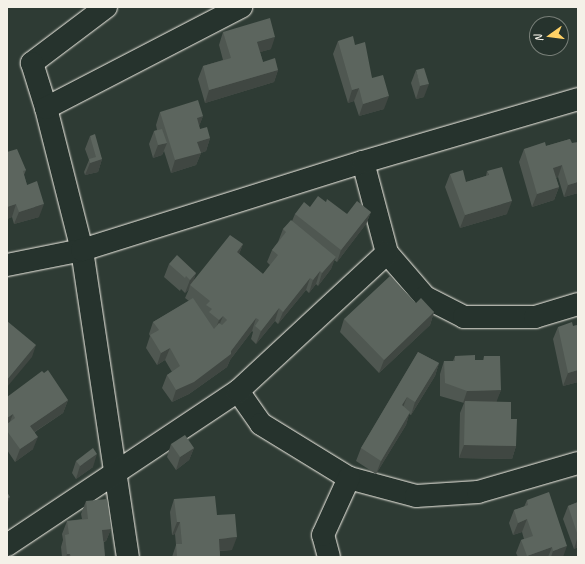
<!DOCTYPE html>
<html>
<head>
<meta charset="utf-8">
<style>
	body { margin:0 }
	#map { position:relative; width:585px; height:564px; overflow:hidden; background:#2e3b34; font-family:Caveat,sans-serif }
	div>[style] { position:absolute }
	.roads { filter:drop-shadow(0 0 1px #f4f1e8) drop-shadow(0 0 1px #f4f1e8) }
	.minor>* { height:22px; margin:-11px; padding:0 11px; transform-origin:11px; border-radius:11px; background:#26332d }
	.tertiary>* { height:22px; margin:-11px; padding:0 11px; transform-origin:11px; border-radius:11px; background:#26332d }
	.wall>* { inset:0; background:#4f5751 }
	.shaded-wall>* { inset:0; background:#404742 }
	.building>* { inset:0; background:#5c655e }
	span { translate:-50% -50%; white-space:nowrap; text-align:center; line-height:1.15; -webkit-text-stroke:3px #26332d; paint-order:stroke }
	.frame { position:absolute; inset:0; border:8px solid #f4f1e8; pointer-events:none }
	.north { position:absolute; left:529px; top:16px; width:40px; height:40px; box-sizing:border-box; background:#26332d; border:1px solid #787f78; border-radius:50%; rotate:256deg; font-size:11px; font-weight:700; line-height:16px; text-align:center; color:#f4f1e8 }
	.north::after { content:''; display:block; margin:auto; width:14px; height:18px; background:#ffd166; clip-path:polygon(50% 0,100% 100%,50% 72%,0 100%) }
</style>
</head>
<body>
<div id="map">
	<div class="roads">
		<div class="minor">
			<i style="left:106px;top:7px;width:93px;rotate:142.9deg"></i>
			<i style="left:32px;top:63px;width:47px;rotate:72.7deg"></i>
			<i style="left:46px;top:108px;width:146px;rotate:75.8deg"></i>
			<i style="left:82px;top:250px;width:310px;rotate:81.5deg"></i>
			<i style="left:46px;top:108px;width:220px;rotate:-27.4deg"></i>
			<i style="left:363px;top:162px;width:94px;rotate:75.2deg"></i>
			<i style="left:387px;top:253px;width:58px;rotate:49.2deg"></i>
			<i style="left:425px;top:297px;width:44px;rotate:27.1deg"></i>
			<i style="left:464px;top:317px;width:71px"></i>
			<i style="left:535px;top:317px;width:45px;rotate:-16.8deg"></i>
			<i style="left:238px;top:391px;width:40px;rotate:55.1deg"></i>
			<i style="left:261px;top:424px;width:103px;rotate:31.5deg"></i>
			<i style="left:349px;top:478px;width:69px;rotate:15deg"></i>
			<i style="left:416px;top:496px;width:62px;rotate:-3.7deg"></i>
			<i style="left:478px;top:492px;width:104px;rotate:-16.2deg"></i>
			<i style="left:7px;top:545px;width:278px;rotate:-33.7deg"></i>
			<i style="left:238px;top:391px;width:203px;rotate:-42.8deg"></i>
			<i style="left:329px;top:557px;width:23px;rotate:-105deg"></i>
			<i style="left:323px;top:535px;width:63px;rotate:-65.5deg"></i>
		</div>
		<div class="tertiary">
			<i style="left:7px;top:265px;width:76px;rotate:-11.3deg"></i>
			<i style="left:82px;top:250px;width:294px;rotate:-17.4deg"></i>
			<i style="left:363px;top:162px;width:224px;rotate:-16.3deg"></i>
		</div>
	</div>
	<div class="wall">
		<i style="clip-path:polygon(223px 32px,271px 49px,260px 52px,263px 62px,278px 70px,274px 82px,205px 103px,198px 79px,203px 66px,223px 60px,219px 45px)"></i>
		<i style="clip-path:polygon(338px 41px,355px 45px,372px 78px,384px 109px,359px 116px,354px 101px,348px 103px,333px 54px)"></i>
		<i style="clip-path:polygon(416px 70px,424px 97px,416px 99px,411px 83px)"></i>
		<i style="clip-path:polygon(160px 112px,203px 116px,199px 126px,200px 129px,210px 138px,206px 151px,201px 153px,196px 165px,171px 173px,164px 151px,162px 155px,153px 158px,149px 144px,154px 131px,157px 130px,156px 125px)"></i>
		<i style="clip-path:polygon(90px 136px,102px 159px,98px 172px,85px 175px,84px 172px,89px 160px,85px 149px)"></i>
		<i style="clip-path:polygon(570px 139px,578px 193px,564px 197px,558px 177px,556px 178px,559px 187px,554px 200px,532px 207px,519px 162px,524px 149px,546px 146px)"></i>
		<i style="clip-path:polygon(7px 152px,26px 170px,24px 175px,27px 185px,39px 217px,14px 224px,12px 217px,7px 219px)"></i>
		<i style="clip-path:polygon(487px 171px,507px 214px,460px 228px,445px 187px,450px 174px,466px 182px,486px 176px)"></i>
		<i style="clip-path:polygon(326px 202px,347px 214px,371px 212px,366px 224px,337px 262px,334px 260px,331px 269px,318px 286px,316px 284px,309px 293px,306px 290px,278px 324px,275px 321px,256px 344px,251px 339px,253px 332px,252px 331px,230px 360px,227px 367px,189px 394px,172px 402px,162px 388px,167px 375px,172px 372px,165px 360px,157px 365px,146px 348px,150px 336px,149px 334px,153px 322px,189px 301px,185px 298px,189px 289px,185px 293px,181px 289px,180px 291px,164px 277px,169px 264px,196px 273px,193px 281px,243px 244px,239px 254px,263px 274px,270px 265px,267px 262px,272px 250px,278px 242px,283px 229px,292px 221px,295px 214px,310px 207px)"></i>
		<i style="clip-path:polygon(416px 303px,434px 312px,430px 325px,379px 373px,340px 332px,344px 319px)"></i>
		<i style="clip-path:polygon(578px 325px,578px 382px,563px 386px,553px 339px,558px 327px,573px 326px)"></i>
		<i style="clip-path:polygon(418px 352px,439px 363px,435px 376px,411px 415px,409px 414px,406px 425px,376px 474px,356px 461px,361px 448px)"></i>
		<i style="clip-path:polygon(455px 356px,475px 360px,483px 360px,484px 356px,501px 390px,496px 401px,511px 419px,516px 446px,512px 459px,459px 458px,460px 413px,464px 403px,440px 396px,440px 374px,444px 361px,453px 361px)"></i>
		<i style="clip-path:polygon(7px 397px,68px 400px,63px 413px,35px 432px,33px 449px,15px 462px,7px 450px)"></i>
		<i style="clip-path:polygon(171px 444px,194px 448px,189px 460px,176px 470px,167px 457px)"></i>
		<i style="clip-path:polygon(76px 461px,93px 467px,76px 479px,72px 473px)"></i>
		<i style="clip-path:polygon(174px 499px,217px 515px,232px 550px,220px 551px,220px 557px,172px 557px,176px 545px,175px 534px,172px 535px,170px 512px)"></i>
		<i style="clip-path:polygon(527px 500px,563px 557px,518px 557px,516px 553px,521px 540px,524px 539px,522px 532px,513px 535px,509px 523px,514px 510px,524px 507px)"></i>
		<i style="clip-path:polygon(86px 501px,111px 529px,106px 541px,104px 542px,105px 557px,62px 557px,61px 547px,63px 540px,62px 534px,67px 521px,82px 519px,81px 514px)"></i>
		<i style="clip-path:polygon(578px 502px,578px 547px,574px 549px,563px 519px,568px 506px)"></i>
	</div>
	<div class="shaded-wall">
		<i style="clip-path:polygon(275px 37px,271px 49px,253px 54px,257px 42px)"></i>
		<i style="clip-path:polygon(278px 70px,274px 82px,205px 103px,209px 90px)"></i>
		<i style="clip-path:polygon(429px 84px,424px 97px,416px 99px,420px 86px)"></i>
		<i style="clip-path:polygon(359px 88px,354px 101px,348px 103px,352px 90px)"></i>
		<i style="clip-path:polygon(389px 96px,384px 109px,359px 116px,363px 104px)"></i>
		<i style="clip-path:polygon(203px 116px,198px 129px,197px 118px)"></i>
		<i style="clip-path:polygon(210px 138px,206px 151px,201px 153px,196px 165px,171px 173px,175px 160px,197px 142px)"></i>
		<i style="clip-path:polygon(167px 143px,162px 155px,153px 158px,158px 145px)"></i>
		<i style="clip-path:polygon(102px 159px,98px 172px,85px 175px,90px 163px)"></i>
		<i style="clip-path:polygon(562px 165px,558px 177px,548px 180px,553px 168px)"></i>
		<i style="clip-path:polygon(578px 182px,578px 193px,564px 197px,568px 185px)"></i>
		<i style="clip-path:polygon(559px 187px,554px 200px,532px 207px,537px 194px)"></i>
		<i style="clip-path:polygon(512px 201px,507px 214px,460px 228px,465px 215px)"></i>
		<i style="clip-path:polygon(16px 204px,12px 217px,7px 219px,7px 207px)"></i>
		<i style="clip-path:polygon(44px 204px,39px 217px,14px 224px,19px 212px)"></i>
		<i style="clip-path:polygon(371px 212px,366px 224px,337px 262px,341px 250px)"></i>
		<i style="clip-path:polygon(243px 244px,238px 257px,237px 252px)"></i>
		<i style="clip-path:polygon(336px 257px,331px 269px,318px 286px,322px 273px)"></i>
		<i style="clip-path:polygon(320px 271px,316px 284px,309px 293px,313px 280px)"></i>
		<i style="clip-path:polygon(196px 273px,192px 286px,190px 285px,189px 289px,185px 293px,190px 280px)"></i>
		<i style="clip-path:polygon(310px 278px,306px 290px,278px 324px,283px 312px)"></i>
		<i style="clip-path:polygon(279px 308px,275px 321px,256px 344px,261px 331px)"></i>
		<i style="clip-path:polygon(434px 312px,430px 325px,379px 373px,384px 360px)"></i>
		<i style="clip-path:polygon(223px 316px,218px 328px,214px 333px,219px 320px)"></i>
		<i style="clip-path:polygon(256px 318px,252px 331px,230px 360px,227px 367px,189px 394px,172px 402px,176px 390px,231px 351px)"></i>
		<i style="clip-path:polygon(36px 345px,32px 357px,7px 387px,7px 380px)"></i>
		<i style="clip-path:polygon(170px 348px,165px 360px,157px 365px,161px 353px)"></i>
		<i style="clip-path:polygon(439px 363px,435px 376px,411px 415px,415px 402px)"></i>
		<i style="clip-path:polygon(578px 370px,578px 382px,563px 386px,568px 373px)"></i>
		<i style="clip-path:polygon(501px 390px,496px 403px,465px 401px,464px 403px,463px 403px,467px 391px)"></i>
		<i style="clip-path:polygon(407px 397px,402px 410px,402px 405px)"></i>
		<i style="clip-path:polygon(68px 400px,63px 413px,25px 438px,30px 426px)"></i>
		<i style="clip-path:polygon(410px 412px,406px 425px,376px 474px,381px 461px)"></i>
		<i style="clip-path:polygon(13px 414px,8px 427px,7px 427px,7px 418px)"></i>
		<i style="clip-path:polygon(38px 437px,33px 449px,15px 462px,20px 449px)"></i>
		<i style="clip-path:polygon(464px 445px,516px 446px,512px 459px,459px 458px)"></i>
		<i style="clip-path:polygon(194px 448px,189px 460px,176px 470px,180px 457px)"></i>
		<i style="clip-path:polygon(97px 454px,93px 467px,76px 479px,80px 466px)"></i>
		<i style="clip-path:polygon(10px 497px,7px 505px,7px 499px)"></i>
		<i style="clip-path:polygon(527px 519px,522px 532px,513px 535px,518px 523px)"></i>
		<i style="clip-path:polygon(177px 522px,180px 522px,175px 534px,172px 535px)"></i>
		<i style="clip-path:polygon(111px 529px,106px 541px,98px 542px,102px 530px)"></i>
		<i style="clip-path:polygon(578px 536px,578px 547px,574px 549px)"></i>
		<i style="clip-path:polygon(237px 537px,232px 550px,214px 551px,219px 539px)"></i>
		<i style="clip-path:polygon(567px 546px,563px 557px,551px 557px,553px 551px)"></i>
		<i style="clip-path:polygon(552px 547px,548px 557px,526px 557px,527px 556px)"></i>
		<i style="clip-path:polygon(67px 554px,70px 554px,69px 557px,66px 557px)"></i>
	</div>
	<div class="building">
		<i style="clip-path:polygon(270px 18px,275px 37px,257px 42px,263px 62px,275px 58px,278px 70px,209px 90px,203px 66px,231px 58px,223px 32px)"></i>
		<i style="clip-path:polygon(353px 36px,355px 45px,365px 42px,372px 78px,383px 75px,389px 96px,363px 104px,359px 88px,352px 90px,338px 41px)"></i>
		<i style="clip-path:polygon(424px 68px,429px 84px,420px 86px,416px 70px)"></i>
		<i style="clip-path:polygon(198px 100px,203px 116px,197px 118px,200px 129px,207px 127px,210px 138px,197px 142px,201px 153px,175px 160px,160px 112px)"></i>
		<i style="clip-path:polygon(162px 129px,167px 143px,158px 145px,154px 131px)"></i>
		<i style="clip-path:polygon(95px 134px,102px 159px,90px 163px,89px 159px,96px 157px,90px 136px)"></i>
		<i style="clip-path:polygon(570px 139px,572px 143px,578px 142px,578px 182px,568px 185px,562px 165px,553px 168px,559px 187px,537px 194px,524px 149px,545px 142px,546px 146px)"></i>
		<i style="clip-path:polygon(17px 149px,26px 170px,23px 171px,27px 185px,37px 181px,44px 204px,19px 212px,16px 204px,7px 207px,7px 152px)"></i>
		<i style="clip-path:polygon(502px 167px,512px 201px,465px 215px,450px 174px,463px 170px,466px 182px,489px 175px,487px 171px)"></i>
		<i style="clip-path:polygon(318px 196px,326px 202px,327px 199px,347px 214px,357px 201px,371px 212px,341px 250px,295px 214px,304px 202px,310px 207px)"></i>
		<i style="clip-path:polygon(291px 220px,336px 257px,322px 273px,320px 271px,313px 280px,310px 278px,283px 312px,279px 308px,261px 331px,255px 326px,259px 320px,256px 318px,231px 351px,231px 354px,194px 382px,176px 390px,167px 375px,180px 366px,170px 348px,161px 353px,150px 335px,159px 330px,153px 322px,193px 298px,214px 329px,219px 323px,222px 325px,227px 320px,223px 316px,219px 320px,209px 312px,212px 309px,206px 305px,210px 301px,190px 285px,230px 235px,243px 244px,237px 252px,263px 274px,278px 255px,272px 250px,286px 232px,283px 229px)"></i>
		<i style="clip-path:polygon(177px 255px,196px 273px,190px 280px,186px 276px,185px 278px,169px 264px)"></i>
		<i style="clip-path:polygon(390px 276px,416px 303px,421px 298px,434px 312px,384px 360px,344px 319px)"></i>
		<i style="clip-path:polygon(7px 321px,36px 345px,7px 380px)"></i>
		<i style="clip-path:polygon(572px 322px,573px 326px,578px 325px,578px 370px,568px 373px,558px 327px)"></i>
		<i style="clip-path:polygon(418px 352px,439px 363px,415px 402px,407px 397px,402px 405px,410px 412px,381px 461px,361px 448px)"></i>
		<i style="clip-path:polygon(475px 355px,475px 360px,484px 360px,484px 356px,500px 356px,501px 390px,467px 391px,445px 383px,444px 361px,455px 361px,455px 356px)"></i>
		<i style="clip-path:polygon(48px 370px,68px 400px,30px 426px,38px 437px,20px 449px,7px 431px,7px 424px,15px 418px,13px 414px,7px 418px,7px 397px,42px 371px,44px 373px)"></i>
		<i style="clip-path:polygon(465px 401px,511px 402px,511px 419px,517px 419px,516px 446px,464px 445px)"></i>
		<i style="clip-path:polygon(185px 435px,194px 448px,180px 457px,171px 444px)"></i>
		<i style="clip-path:polygon(93px 448px,97px 454px,80px 466px,76px 461px)"></i>
		<i style="clip-path:polygon(7px 492px,10px 497px,7px 499px)"></i>
		<i style="clip-path:polygon(549px 492px,567px 546px,553px 551px,552px 547px,527px 556px,521px 540px,533px 536px,527px 519px,518px 523px,514px 510px,528px 505px,527px 500px)"></i>
		<i style="clip-path:polygon(215px 496px,217px 515px,235px 514px,237px 537px,219px 539px,220px 557px,177px 557px,176px 544px,182px 544px,180px 522px,177px 522px,174px 499px)"></i>
		<i style="clip-path:polygon(107px 499px,111px 529px,102px 530px,105px 557px,71px 557px,70px 554px,67px 554px,65px 535px,69px 534px,67px 521px,88px 519px,86px 501px)"></i>
		<i style="clip-path:polygon(578px 502px,578px 536px,568px 506px)"></i>
	</div>
	<div class="frame"></div>
	<div class="north">N</div>
</div>
</body>
</html>
